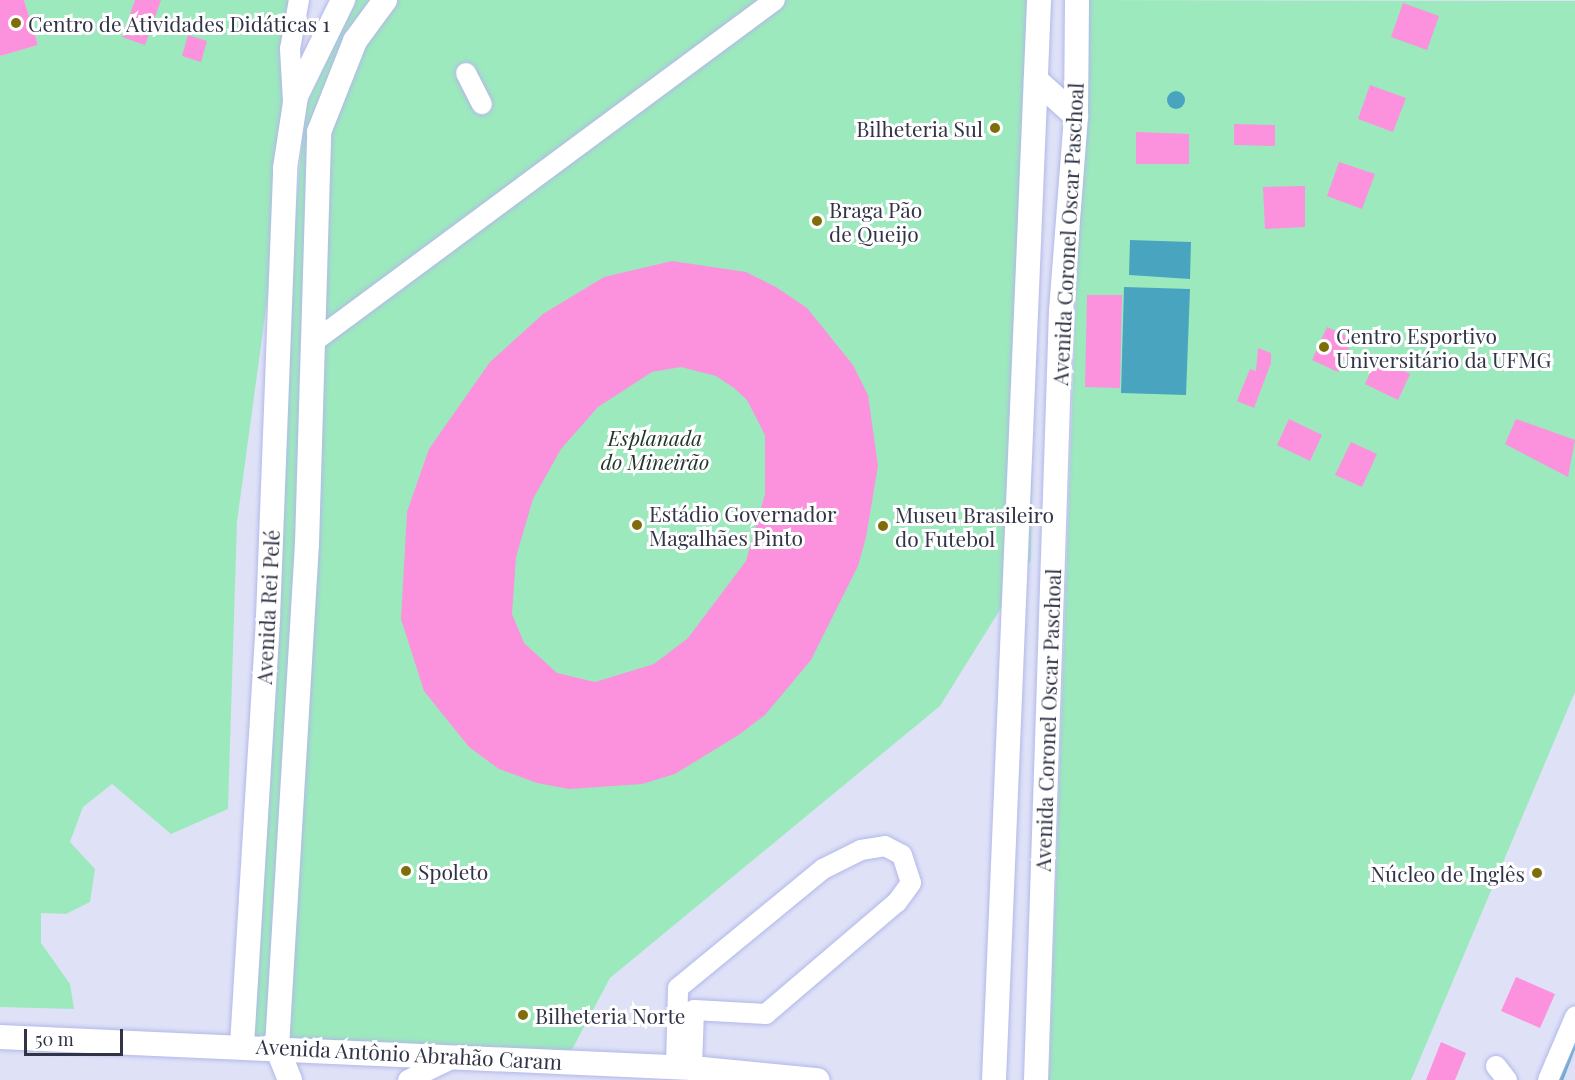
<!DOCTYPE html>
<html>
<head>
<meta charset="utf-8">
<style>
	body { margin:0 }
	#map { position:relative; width:1575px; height:1080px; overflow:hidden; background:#dfe2f7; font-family:"Playfair Display",serif }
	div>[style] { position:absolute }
	.green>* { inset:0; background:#9de9be }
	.water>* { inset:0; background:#49a5bf }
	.round { border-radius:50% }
	.stream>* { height:4px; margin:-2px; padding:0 2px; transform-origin:2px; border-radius:2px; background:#49a5bf }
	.building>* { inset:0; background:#fc91dd }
	.roads { filter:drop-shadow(0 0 2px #b2b8e9) drop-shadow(0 0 2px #b2b8e9) }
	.minor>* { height:20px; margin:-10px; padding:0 10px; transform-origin:10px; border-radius:10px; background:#fff }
	.major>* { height:24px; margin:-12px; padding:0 12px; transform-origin:12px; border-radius:12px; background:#fff }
	.dots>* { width:16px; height:16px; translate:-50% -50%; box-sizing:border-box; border:3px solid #fff; border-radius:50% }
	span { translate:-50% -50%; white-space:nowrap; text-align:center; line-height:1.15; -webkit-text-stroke:6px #fff; paint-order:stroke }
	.poi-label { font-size:21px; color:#313447 }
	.left { translate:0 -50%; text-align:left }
	.right { translate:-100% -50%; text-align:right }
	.street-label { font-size:21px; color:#313447 }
	.park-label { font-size:21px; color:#20372a; font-style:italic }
	.scale { position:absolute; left:24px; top:1029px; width:99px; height:27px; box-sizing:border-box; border:3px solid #313447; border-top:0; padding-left:8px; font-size:18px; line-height:21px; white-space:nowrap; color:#313447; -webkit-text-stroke:4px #fff; paint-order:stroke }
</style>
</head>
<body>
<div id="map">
	<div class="green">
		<i style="clip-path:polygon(24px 0,288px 0,285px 168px,237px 522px,228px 809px,171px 834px,112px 784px,83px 807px,70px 842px,95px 869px,90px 902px,66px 914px,41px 913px,41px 943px,70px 984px,74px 1009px,0 1007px,0 56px,38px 45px)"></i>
		<i style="clip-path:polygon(355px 0,1048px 0,1033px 341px,1031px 560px,940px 706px,610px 978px,559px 1074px,254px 1059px,282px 364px,305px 108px)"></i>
		<i style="clip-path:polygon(1086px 0,1575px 1px,1575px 692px,1411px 1080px,1049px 1080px)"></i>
	</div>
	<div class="water">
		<i class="round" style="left:1167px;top:91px;width:18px;height:18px"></i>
		<i style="clip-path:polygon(1130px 240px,1191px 242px,1190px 279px,1129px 275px)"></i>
		<i style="clip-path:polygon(1124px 287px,1190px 289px,1186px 395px,1121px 393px)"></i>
	</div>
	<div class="stream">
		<i style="left:1561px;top:1080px;width:39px;rotate:-69deg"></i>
	</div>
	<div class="building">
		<i style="clip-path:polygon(0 0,24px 0,38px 45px,0 56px)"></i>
		<i style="clip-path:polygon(135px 0,161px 0,145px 45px,122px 37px)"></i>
		<i style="clip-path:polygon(1403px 3px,1439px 16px,1427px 50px,1391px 37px)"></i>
		<i style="clip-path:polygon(188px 35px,207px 41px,201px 62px,182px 56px)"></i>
		<i style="clip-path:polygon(1370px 85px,1406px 98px,1393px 132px,1358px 119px)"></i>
		<i style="clip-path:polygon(1234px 124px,1275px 125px,1275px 146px,1234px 145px)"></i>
		<i style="clip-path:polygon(1136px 132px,1189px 134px,1189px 164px,1136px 164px)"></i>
		<i style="clip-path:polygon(1339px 162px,1375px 174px,1362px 209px,1327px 196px)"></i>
		<i style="clip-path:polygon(1305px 186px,1305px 227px,1265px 229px,1263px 187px)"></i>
		<i style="clip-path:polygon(evenodd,672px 261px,746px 272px,776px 287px,807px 308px,853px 365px,868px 395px,878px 466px,866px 537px,858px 566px,811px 660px,765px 715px,740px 734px,675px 774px,642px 784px,569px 789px,537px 783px,499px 769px,469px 747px,424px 691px,401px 619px,407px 512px,429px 449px,490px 362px,543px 314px,604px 277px,672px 261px,681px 367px,716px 376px,734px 388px,747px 400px,765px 435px,765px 494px,746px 561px,688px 638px,654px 664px,595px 682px,557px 673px,524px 643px,512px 614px,516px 557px,533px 499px,561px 449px,598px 407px,652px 372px,681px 367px)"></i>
		<i style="clip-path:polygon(1087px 295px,1122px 295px,1120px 388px,1085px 387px)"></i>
		<i style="clip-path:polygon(1327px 327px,1353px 339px,1338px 372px,1312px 360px)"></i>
		<i style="clip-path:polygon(1258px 348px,1271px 353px,1271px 363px,1254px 408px,1237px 401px,1250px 369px,1256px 371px)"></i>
		<i style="clip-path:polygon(1377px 358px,1410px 374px,1398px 400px,1365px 384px)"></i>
		<i style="clip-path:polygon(1289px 419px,1322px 435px,1310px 461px,1277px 445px)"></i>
		<i style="clip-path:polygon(1516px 419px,1575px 440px,1568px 477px,1505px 444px)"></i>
		<i style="clip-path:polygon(1351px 442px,1377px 454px,1362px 487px,1335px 475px)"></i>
		<i style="clip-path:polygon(1516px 977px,1555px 994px,1540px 1028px,1501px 1011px)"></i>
		<i style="clip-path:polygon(1441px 1042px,1466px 1053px,1455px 1080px,1426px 1080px)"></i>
	</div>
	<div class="roads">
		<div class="minor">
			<i style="left:466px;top:73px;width:35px;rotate:63deg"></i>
			<i style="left:293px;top:101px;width:52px;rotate:-93.3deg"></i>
			<i style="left:290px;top:49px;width:50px;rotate:-79.6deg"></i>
			<i style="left:312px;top:343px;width:576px;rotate:-36.53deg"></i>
			<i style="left:1496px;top:1066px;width:18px;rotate:52deg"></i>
			<i style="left:676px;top:1067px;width:79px;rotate:-88.5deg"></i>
			<i style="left:678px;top:988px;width:188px;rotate:-39.4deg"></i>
			<i style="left:823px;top:869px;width:42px;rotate:-26.6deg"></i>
			<i style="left:861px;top:850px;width:24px;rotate:-9deg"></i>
			<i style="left:885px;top:846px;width:19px;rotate:28deg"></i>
			<i style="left:902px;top:855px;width:29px;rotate:72deg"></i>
			<i style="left:911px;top:883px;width:24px;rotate:126deg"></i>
			<i style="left:897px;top:902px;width:172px;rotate:139.5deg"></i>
			<i style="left:766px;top:1014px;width:72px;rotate:-176.8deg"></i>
			<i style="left:694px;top:1010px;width:58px;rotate:92deg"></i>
			<i style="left:408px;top:1080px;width:53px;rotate:-25.6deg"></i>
			<i style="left:1548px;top:1080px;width:69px;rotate:-66.8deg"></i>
		</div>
		<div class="major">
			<i style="left:1036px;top:80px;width:54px;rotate:42deg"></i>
			<i style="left:0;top:1037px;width:693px;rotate:2.57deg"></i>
			<i style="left:692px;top:1068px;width:126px;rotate:5.5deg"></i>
			<i style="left:242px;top:1045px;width:429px;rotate:-86.5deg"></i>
			<i style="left:268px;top:617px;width:449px;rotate:-87.8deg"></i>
			<i style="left:285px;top:168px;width:73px;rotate:-81.3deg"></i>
			<i style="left:296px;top:96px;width:107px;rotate:-63.9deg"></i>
			<i style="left:290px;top:1080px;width:35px;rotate:-112deg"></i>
			<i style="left:277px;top:1047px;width:504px;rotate:-86.59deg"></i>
			<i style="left:307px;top:544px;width:412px;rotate:-88.3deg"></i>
			<i style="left:319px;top:132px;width:98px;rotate:-68.4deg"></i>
			<i style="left:355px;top:41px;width:51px;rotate:-53.8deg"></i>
			<i style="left:994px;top:1080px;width:1081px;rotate:-87.61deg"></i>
			<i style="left:1036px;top:1080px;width:769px;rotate:-88.14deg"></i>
			<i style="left:1061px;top:311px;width:196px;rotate:-85.6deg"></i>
			<i style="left:1076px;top:116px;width:116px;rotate:-89.5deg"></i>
		</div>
	</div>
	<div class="dots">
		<i style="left:16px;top:23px;background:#7d6e0a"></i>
		<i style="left:995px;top:128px;background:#7d6e0a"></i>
		<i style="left:817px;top:221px;background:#7d6e0a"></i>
		<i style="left:1324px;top:347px;background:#7d6e0a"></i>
		<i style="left:637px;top:525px;background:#7d6e0a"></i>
		<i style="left:883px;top:526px;background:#7d6e0a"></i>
		<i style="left:406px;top:871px;background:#7d6e0a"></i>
		<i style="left:1537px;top:873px;background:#7d6e0a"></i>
		<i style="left:523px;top:1015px;background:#7d6e0a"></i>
	</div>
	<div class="poi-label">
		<span class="left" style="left:28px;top:23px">Centro de Atividades Didáticas 1</span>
		<span class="right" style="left:983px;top:128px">Bilheteria Sul</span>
		<span class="left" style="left:829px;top:221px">Braga Pão<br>de Queijo</span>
		<span class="left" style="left:1336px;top:347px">Centro Esportivo<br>Universitário da UFMG</span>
		<span class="left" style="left:649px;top:525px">Estádio Governador<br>Magalhães Pinto</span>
		<span class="left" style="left:895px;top:526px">Museu Brasileiro<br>do Futebol</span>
		<span class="left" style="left:418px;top:871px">Spoleto</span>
		<span class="right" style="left:1525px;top:873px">Núcleo de Inglês</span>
		<span class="left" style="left:535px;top:1015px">Bilheteria Norte</span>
	</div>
	<div class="street-label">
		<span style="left:1067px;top:234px;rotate:-87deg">Avenida Coronel Oscar Paschoal</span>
		<span style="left:267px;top:607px;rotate:-87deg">Avenida Rei Pelé</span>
		<span style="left:1047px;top:720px;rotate:-88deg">Avenida Coronel Oscar Paschoal</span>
		<span style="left:409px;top:1053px;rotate:3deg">Avenida Antônio Abrahão Caram</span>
	</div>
	<div class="park-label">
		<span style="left:655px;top:449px">Esplanada<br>do Mineirão</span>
	</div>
	<div class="scale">50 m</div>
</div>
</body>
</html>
